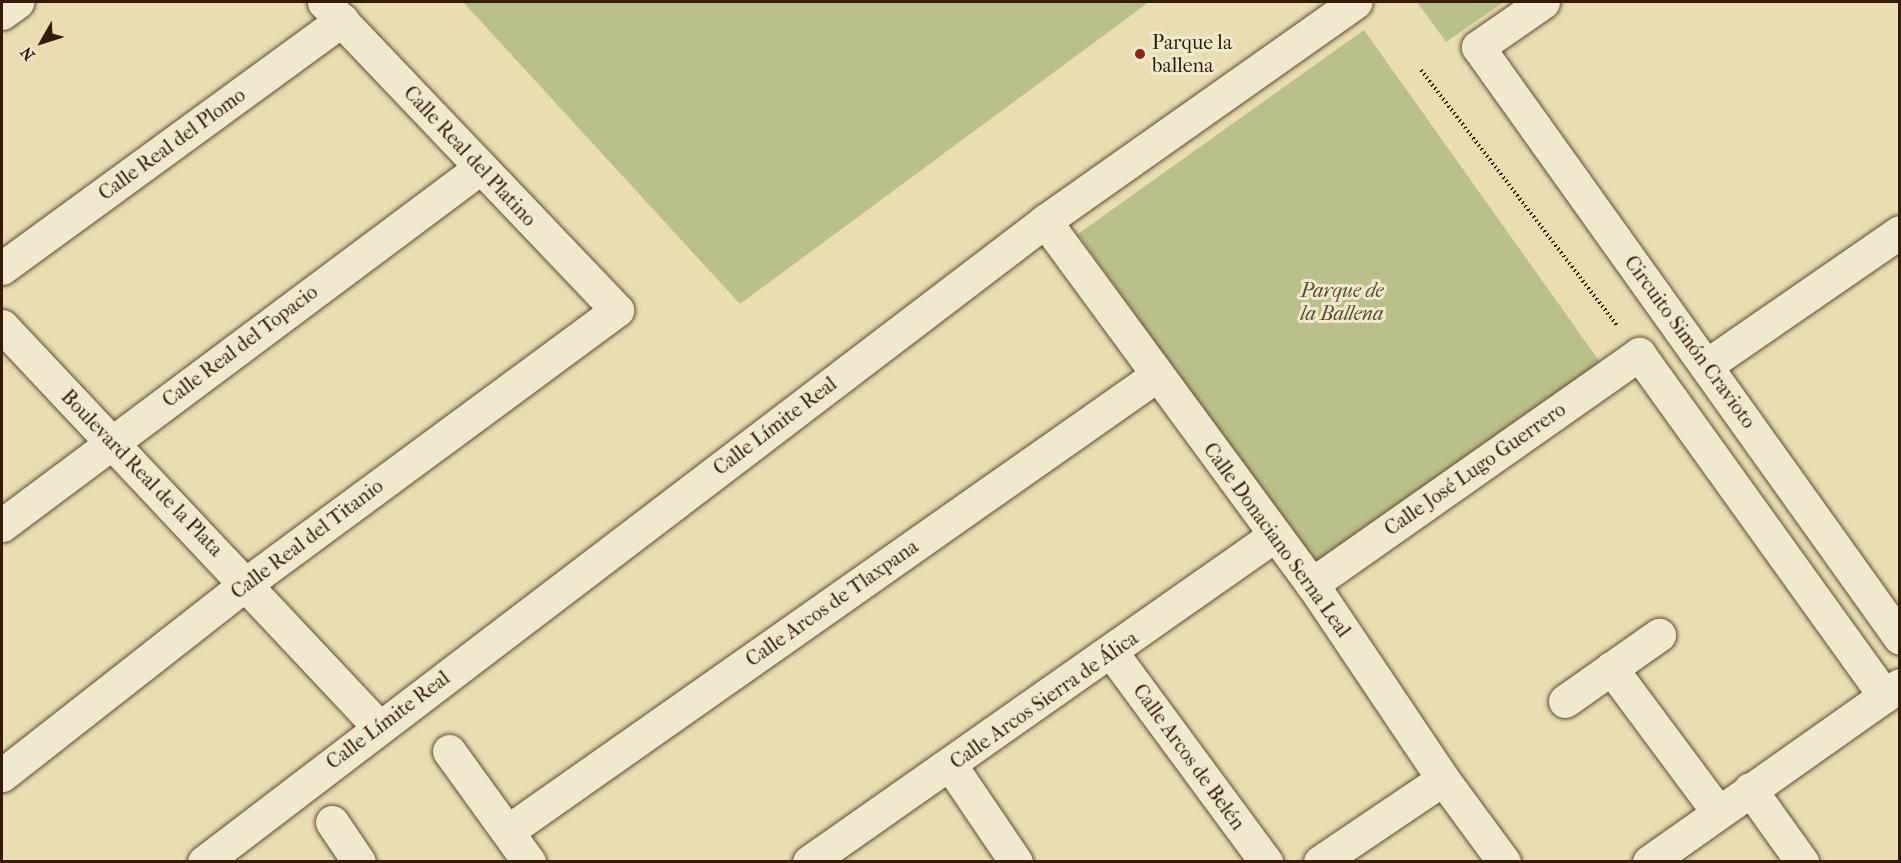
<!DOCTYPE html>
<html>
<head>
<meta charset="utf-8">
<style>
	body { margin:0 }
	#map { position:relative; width:1901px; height:863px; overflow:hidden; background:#e9ddb2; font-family:"IM FELL French Canon",serif }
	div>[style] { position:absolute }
	.green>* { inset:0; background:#bac089 }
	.path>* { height:4px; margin-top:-2px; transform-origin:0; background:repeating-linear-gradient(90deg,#331b05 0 1.5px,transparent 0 4.5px) }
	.roads { filter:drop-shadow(0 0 2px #604c30) drop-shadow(0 0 2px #604c30) }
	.minor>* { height:33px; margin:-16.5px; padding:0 16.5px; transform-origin:16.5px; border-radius:16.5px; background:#f1e9cd }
	.dots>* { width:16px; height:16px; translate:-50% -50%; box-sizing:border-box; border:3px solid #f1e9cd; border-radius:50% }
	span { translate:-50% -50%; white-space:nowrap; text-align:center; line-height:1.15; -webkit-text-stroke:6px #f1e9cd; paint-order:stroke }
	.poi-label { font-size:20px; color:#331b05 }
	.left { translate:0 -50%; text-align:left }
	.street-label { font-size:20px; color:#331b05 }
	.park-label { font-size:20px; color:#5c4d2d; font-style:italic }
	.frame { position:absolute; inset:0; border:3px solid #331b05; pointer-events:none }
	.north { position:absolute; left:12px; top:12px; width:60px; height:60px; -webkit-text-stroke:4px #f1e9cd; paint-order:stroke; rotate:231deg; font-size:16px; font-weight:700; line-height:24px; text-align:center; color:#331b05 }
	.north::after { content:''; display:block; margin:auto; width:21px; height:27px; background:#331b05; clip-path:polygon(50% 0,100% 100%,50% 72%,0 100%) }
</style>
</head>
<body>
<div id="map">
	<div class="green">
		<i style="clip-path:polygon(463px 2px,1149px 2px,740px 304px)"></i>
		<i style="clip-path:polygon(1417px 2px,1504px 2px,1446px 42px)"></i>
		<i style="clip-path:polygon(1364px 30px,1607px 372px,1320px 575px,1078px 234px)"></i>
	</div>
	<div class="path">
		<i style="left:1421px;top:70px;width:324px;rotate:52.5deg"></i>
	</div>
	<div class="roads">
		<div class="minor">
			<i style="left:1543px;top:2px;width:79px;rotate:145.3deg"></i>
			<i style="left:1478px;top:47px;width:726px;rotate:54.47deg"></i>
			<i style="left:2px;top:13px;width:19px;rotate:-36deg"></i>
			<i style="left:1045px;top:221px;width:451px;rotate:53.7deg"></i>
			<i style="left:1312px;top:584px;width:235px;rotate:56.1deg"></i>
			<i style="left:1443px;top:779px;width:103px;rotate:53.7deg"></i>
			<i style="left:2px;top:268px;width:421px;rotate:-36.1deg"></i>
			<i style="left:2px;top:326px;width:550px;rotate:46.77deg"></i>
			<i style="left:1707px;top:365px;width:234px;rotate:-34.6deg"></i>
			<i style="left:2px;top:525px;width:597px;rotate:-36.75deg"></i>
			<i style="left:1312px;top:584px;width:400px;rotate:-35.1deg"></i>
			<i style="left:1639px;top:354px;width:421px;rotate:54.3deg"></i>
			<i style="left:1112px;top:653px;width:260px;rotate:53.6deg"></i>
			<i style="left:1611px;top:668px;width:179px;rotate:53.4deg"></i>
			<i style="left:1565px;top:701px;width:115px;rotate:-35.1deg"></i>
			<i style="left:449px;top:751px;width:137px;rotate:54.2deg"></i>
			<i style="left:951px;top:766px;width:116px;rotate:55.9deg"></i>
			<i style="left:2px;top:775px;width:311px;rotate:-38.1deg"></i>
			<i style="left:247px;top:583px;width:460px;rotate:-36.4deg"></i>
			<i style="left:617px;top:310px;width:425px;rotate:-133.6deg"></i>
			<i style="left:1750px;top:789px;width:90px;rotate:54.5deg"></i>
			<i style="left:332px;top:822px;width:48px;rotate:56deg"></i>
			<i style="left:508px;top:831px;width:793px;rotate:-35.09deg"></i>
			<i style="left:204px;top:862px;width:1057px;rotate:-37.31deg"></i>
			<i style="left:1045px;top:221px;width:380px;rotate:-35.2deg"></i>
			<i style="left:809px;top:862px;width:569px;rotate:-35.06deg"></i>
			<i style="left:1320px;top:862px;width:148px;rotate:-34deg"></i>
			<i style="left:1649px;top:862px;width:307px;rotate:-35.2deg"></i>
		</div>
	</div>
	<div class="dots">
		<i style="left:1140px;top:54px;background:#8f2418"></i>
	</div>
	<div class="poi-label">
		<span class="left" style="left:1152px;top:54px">Parque la<br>ballena</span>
	</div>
	<div class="street-label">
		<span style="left:172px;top:144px;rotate:-36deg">Calle Real del Plomo</span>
		<span style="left:470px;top:156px;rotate:47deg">Calle Real del Platino</span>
		<span style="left:1690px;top:342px;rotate:54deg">Circuito Simón Cravioto</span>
		<span style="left:240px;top:346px;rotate:-37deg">Calle Real del Topacio</span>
		<span style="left:775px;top:426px;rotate:-37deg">Calle Límite Real</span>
		<span style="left:1475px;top:469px;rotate:-35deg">Calle José Lugo Guerrero</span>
		<span style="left:142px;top:473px;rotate:46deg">Boulevard Real de la Plata</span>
		<span style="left:307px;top:539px;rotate:-37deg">Calle Real del Titanio</span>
		<span style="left:1277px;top:540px;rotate:54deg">Calle Donaciano Serna Leal</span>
		<span style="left:832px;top:603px;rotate:-35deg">Calle Arcos de Tlaxpana</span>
		<span style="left:1044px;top:700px;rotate:-35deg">Calle Arcos Sierra de Álica</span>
		<span style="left:388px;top:720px;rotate:-37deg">Calle Límite Real</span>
		<span style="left:1189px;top:757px;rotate:54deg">Calle Arcos de Belén</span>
	</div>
	<div class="park-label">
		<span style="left:1342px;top:302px">Parque de<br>la Ballena</span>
	</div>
	<div class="frame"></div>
	<div class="north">N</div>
</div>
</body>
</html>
